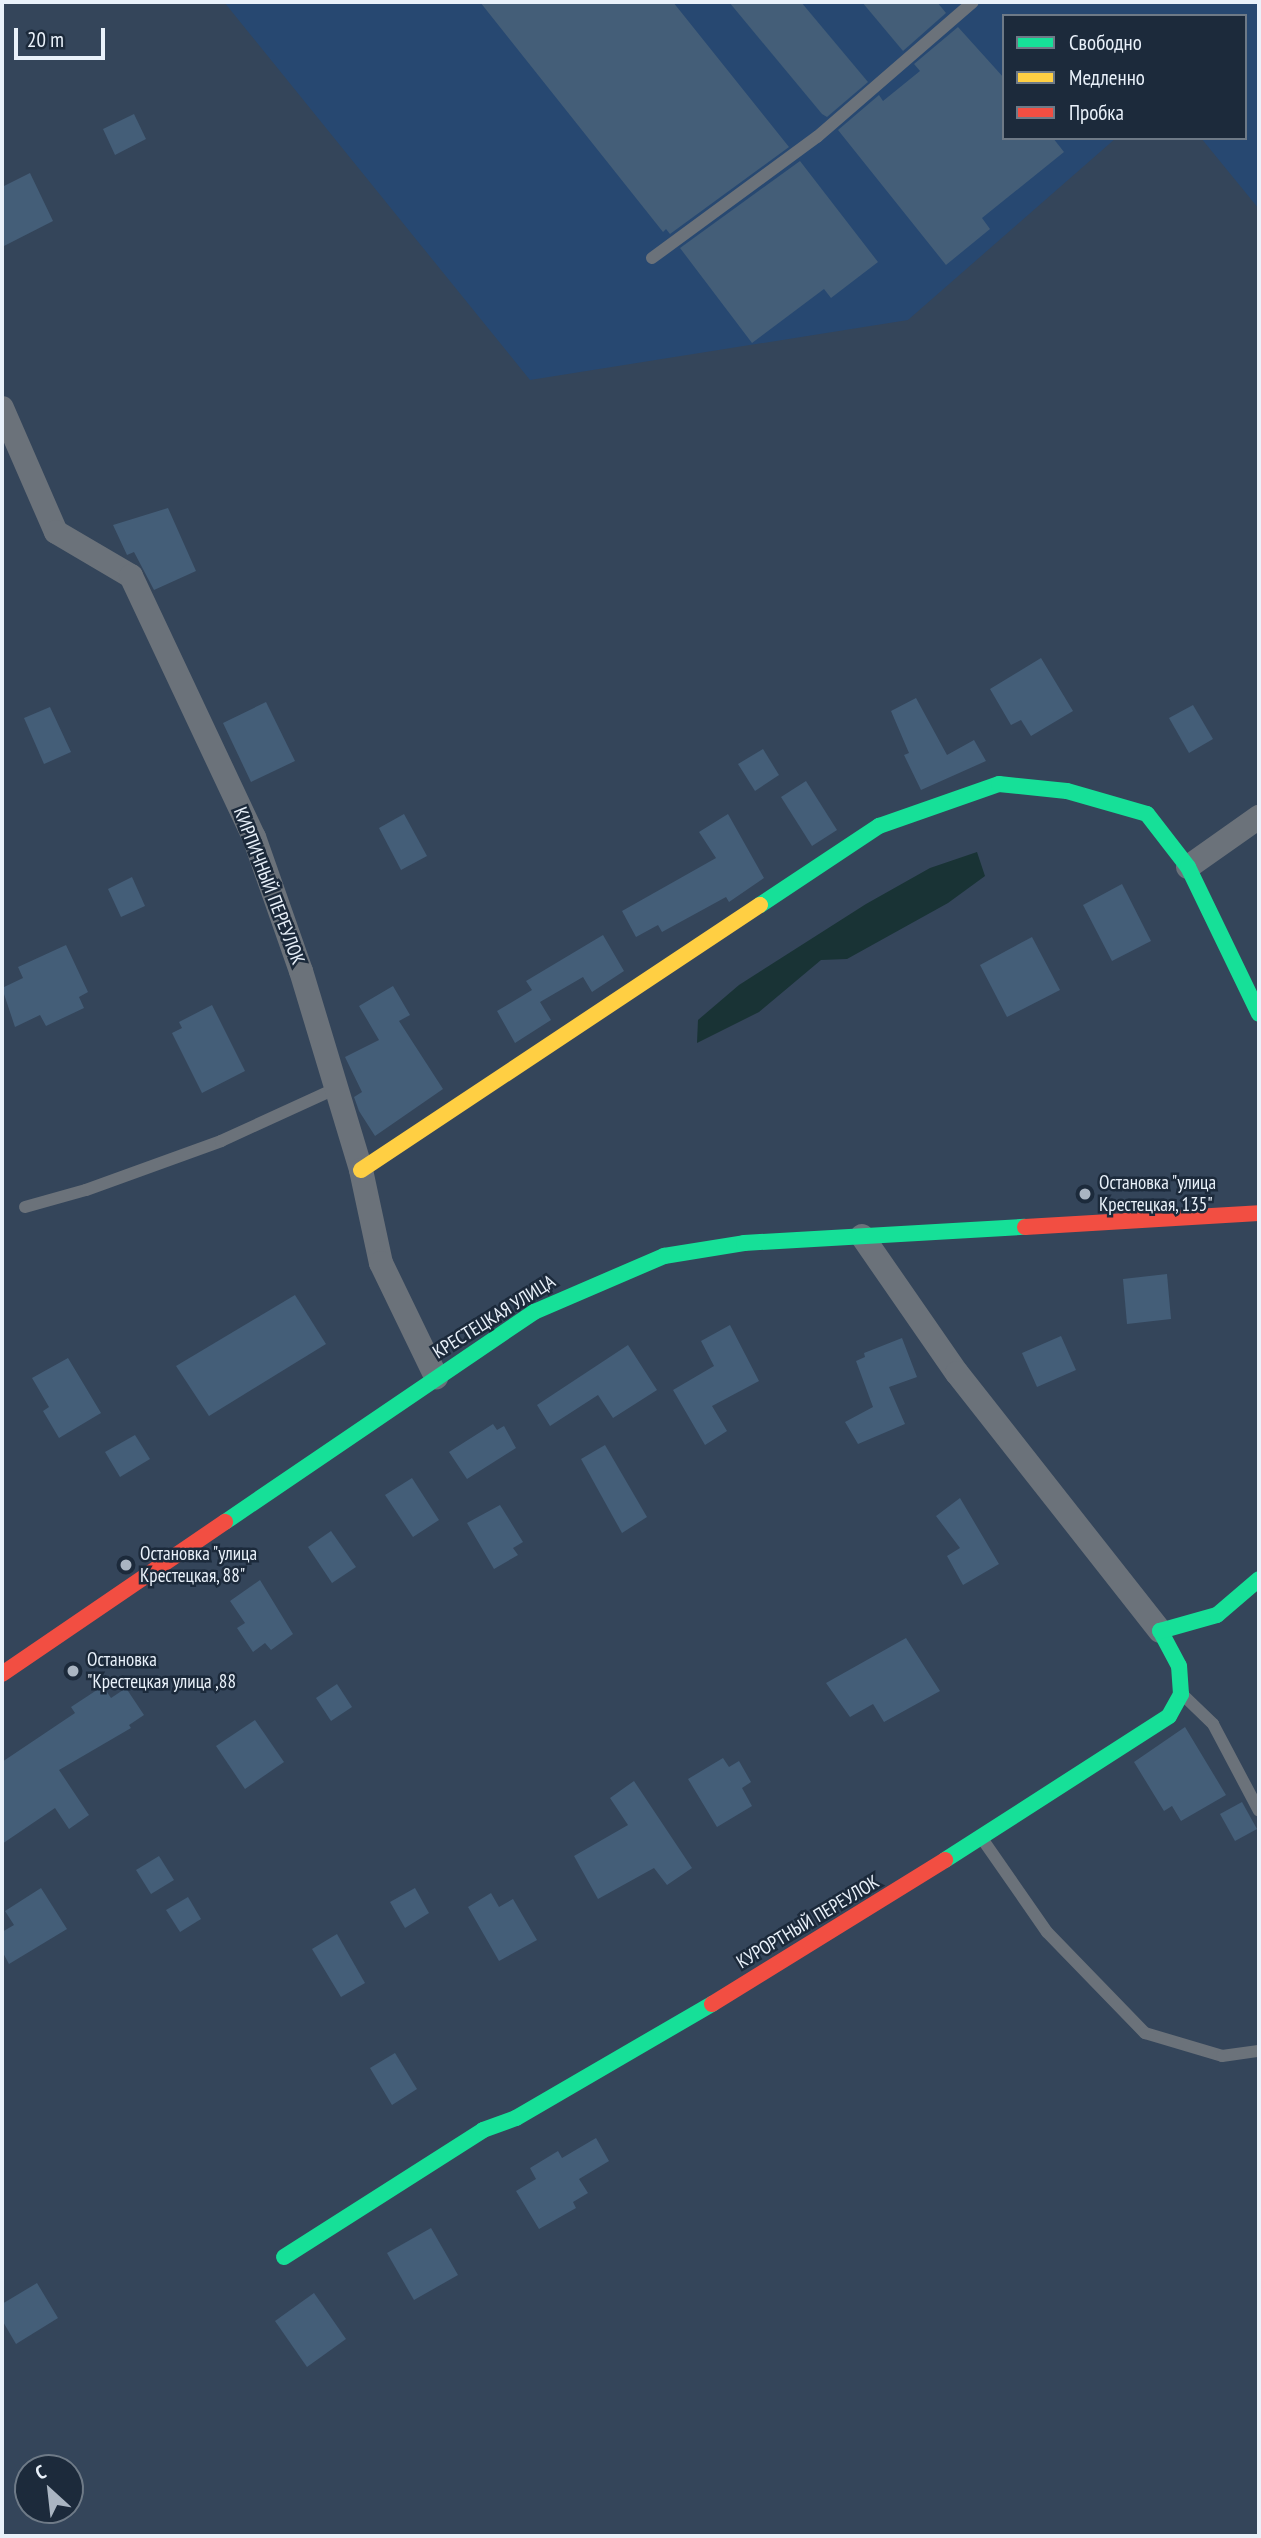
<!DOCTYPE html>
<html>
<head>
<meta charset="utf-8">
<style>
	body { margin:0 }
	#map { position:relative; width:1261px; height:2538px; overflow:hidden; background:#34455a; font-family:"PT Sans Narrow",sans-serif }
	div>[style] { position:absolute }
	.built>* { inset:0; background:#274871 }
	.water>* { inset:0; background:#193335 }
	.building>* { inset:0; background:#445e78 }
	.lane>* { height:12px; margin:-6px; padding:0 6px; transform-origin:6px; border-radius:6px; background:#6b727a }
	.street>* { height:24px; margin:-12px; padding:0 12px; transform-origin:12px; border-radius:12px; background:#6b727a }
	.fast>* { height:16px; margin:-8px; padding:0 8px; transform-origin:8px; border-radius:8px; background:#16e098 }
	.slow>* { height:16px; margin:-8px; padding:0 8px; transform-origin:8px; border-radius:8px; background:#ffcf43 }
	.jam>* { height:16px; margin:-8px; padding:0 8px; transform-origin:8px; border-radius:8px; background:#f24e42 }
	.dots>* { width:19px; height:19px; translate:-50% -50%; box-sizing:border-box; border:4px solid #1c2a3b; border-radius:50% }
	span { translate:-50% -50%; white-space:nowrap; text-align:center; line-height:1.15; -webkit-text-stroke:5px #1c2a3b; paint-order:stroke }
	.street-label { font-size:19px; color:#e9f1fa }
	.poi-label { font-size:19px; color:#e9f1fa }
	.left { translate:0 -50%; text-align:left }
	.frame { position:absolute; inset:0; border:4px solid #e9f1fa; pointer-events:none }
	.legend { position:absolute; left:1002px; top:14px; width:245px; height:126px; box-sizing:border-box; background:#1c2a3b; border:2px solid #6e7a87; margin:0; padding:9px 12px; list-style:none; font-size:21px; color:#e9f1fa }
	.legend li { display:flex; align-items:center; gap:14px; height:35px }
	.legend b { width:35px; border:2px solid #6e7a87 }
	.north { position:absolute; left:14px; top:2454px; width:70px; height:70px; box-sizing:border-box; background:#1c2a3b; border:2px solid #6e7a87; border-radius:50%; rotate:333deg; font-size:19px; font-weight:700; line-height:28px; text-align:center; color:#e9f1fa }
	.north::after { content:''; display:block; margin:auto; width:24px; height:32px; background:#aab5c2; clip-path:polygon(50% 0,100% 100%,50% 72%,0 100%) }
	.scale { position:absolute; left:14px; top:28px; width:91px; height:32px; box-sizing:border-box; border:4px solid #e9f1fa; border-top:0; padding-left:9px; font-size:21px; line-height:24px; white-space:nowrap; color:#e9f1fa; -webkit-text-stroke:5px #1c2a3b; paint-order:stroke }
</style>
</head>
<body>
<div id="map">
	<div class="built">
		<i style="clip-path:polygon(224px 2px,1259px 2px,1259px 209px,1201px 138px,1245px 138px,1245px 16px,1004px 16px,1004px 138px,1116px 138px,908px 320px,530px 380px)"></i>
	</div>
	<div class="water">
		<i style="clip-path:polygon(977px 852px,985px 876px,948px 903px,847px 959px,821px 960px,759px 1012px,697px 1043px,698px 1020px,739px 985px,866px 904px,930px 868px)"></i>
	</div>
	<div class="building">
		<i style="clip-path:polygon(480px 2px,673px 2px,789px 147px,670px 234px,666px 229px,663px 232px)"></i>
		<i style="clip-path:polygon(729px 2px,801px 2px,868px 82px,827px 117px,822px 114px)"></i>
		<i style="clip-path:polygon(862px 2px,937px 2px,946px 13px,903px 51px)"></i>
		<i style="clip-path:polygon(958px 27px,1004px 78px,1004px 138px,1053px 138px,1064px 152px,982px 218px,990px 229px,946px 265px,838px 130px,879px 95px,883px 101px,920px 71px,914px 64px)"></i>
		<i style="clip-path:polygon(134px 114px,146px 139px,115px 155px,103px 129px)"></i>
		<i style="clip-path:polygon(800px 161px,878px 262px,831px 298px,824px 289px,752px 343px,680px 248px)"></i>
		<i style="clip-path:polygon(30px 173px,53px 221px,2px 247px,2px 187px)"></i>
		<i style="clip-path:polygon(168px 508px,196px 571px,154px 590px,134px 552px,127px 555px,113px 525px)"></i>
		<i style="clip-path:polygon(1041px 658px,1073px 711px,1031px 736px,1021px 720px,1011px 725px,990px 689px)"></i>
		<i style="clip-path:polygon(916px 698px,947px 755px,974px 740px,986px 761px,921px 790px,904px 755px,909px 753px,891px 711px)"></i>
		<i style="clip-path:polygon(266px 702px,295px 761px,251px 782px,223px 723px)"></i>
		<i style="clip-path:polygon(1193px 705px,1213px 739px,1189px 753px,1169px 718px)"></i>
		<i style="clip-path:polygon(50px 707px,71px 752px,44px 764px,24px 718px)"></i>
		<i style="clip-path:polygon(763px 749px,779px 775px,755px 791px,738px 764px)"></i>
		<i style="clip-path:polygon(806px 781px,837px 830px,812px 846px,781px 797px)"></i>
		<i style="clip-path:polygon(404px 814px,427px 856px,401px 870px,379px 828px)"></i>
		<i style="clip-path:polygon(728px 814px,764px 878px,729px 902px,726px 897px,662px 932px,658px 925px,636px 937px,622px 911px,716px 858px,699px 832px)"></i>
		<i style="clip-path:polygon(132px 877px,145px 906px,121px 917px,108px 889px)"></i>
		<i style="clip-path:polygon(1122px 884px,1151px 941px,1112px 961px,1083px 905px)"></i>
		<i style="clip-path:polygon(603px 935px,624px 971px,592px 992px,583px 977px,540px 1002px,551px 1020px,515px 1043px,497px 1011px,532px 990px,526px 981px)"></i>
		<i style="clip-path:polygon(1032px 937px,1060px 990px,1007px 1017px,980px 965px)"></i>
		<i style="clip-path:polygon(66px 945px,88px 992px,79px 997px,84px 1008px,46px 1026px,40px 1015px,15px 1027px,2px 988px,23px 978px,18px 967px)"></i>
		<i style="clip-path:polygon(393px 986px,410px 1015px,399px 1021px,443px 1089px,375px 1136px,359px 1111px,354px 1097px,362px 1092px,345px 1057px,379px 1040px,359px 1006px)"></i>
		<i style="clip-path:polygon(212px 1005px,245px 1071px,202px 1093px,172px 1033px,182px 1028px,179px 1022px)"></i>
		<i style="clip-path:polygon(1167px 1274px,1171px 1319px,1127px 1324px,1123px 1279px)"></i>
		<i style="clip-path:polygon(295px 1295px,326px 1344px,209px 1416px,176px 1366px)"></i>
		<i style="clip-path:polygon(730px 1325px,759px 1381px,712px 1406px,727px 1431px,705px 1445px,673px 1390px,714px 1366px,701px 1341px)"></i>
		<i style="clip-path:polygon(1061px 1336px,1076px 1370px,1037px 1387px,1022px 1353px)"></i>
		<i style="clip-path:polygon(902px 1338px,917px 1377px,889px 1387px,905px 1424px,858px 1444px,845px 1422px,873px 1407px,856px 1361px,865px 1357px,864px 1353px)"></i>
		<i style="clip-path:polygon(628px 1345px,657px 1390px,613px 1418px,598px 1395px,550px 1426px,537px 1405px)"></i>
		<i style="clip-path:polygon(68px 1358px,101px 1413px,59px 1438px,43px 1411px,49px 1407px,32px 1378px)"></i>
		<i style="clip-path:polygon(493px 1424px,497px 1430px,504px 1426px,516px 1448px,467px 1479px,449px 1452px)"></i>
		<i style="clip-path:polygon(135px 1435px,150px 1459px,120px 1477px,105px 1452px)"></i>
		<i style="clip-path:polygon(605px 1445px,647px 1517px,622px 1533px,581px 1459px)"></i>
		<i style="clip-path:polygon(412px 1478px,439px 1520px,413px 1537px,385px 1495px)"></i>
		<i style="clip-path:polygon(960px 1498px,999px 1564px,963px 1585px,947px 1556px,960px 1548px,936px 1516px)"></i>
		<i style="clip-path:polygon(500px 1505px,523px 1542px,513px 1548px,518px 1555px,494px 1569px,467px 1523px)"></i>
		<i style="clip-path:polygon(331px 1531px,356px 1567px,332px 1583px,308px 1547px)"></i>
		<i style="clip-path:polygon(260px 1580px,293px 1634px,271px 1650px,265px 1643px,253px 1652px,237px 1628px,245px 1623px,230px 1601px)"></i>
		<i style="clip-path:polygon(906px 1638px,940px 1691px,884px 1722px,873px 1704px,850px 1717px,826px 1683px)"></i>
		<i style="clip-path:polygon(337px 1684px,352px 1707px,331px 1721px,316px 1698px)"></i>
		<i style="clip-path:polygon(103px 1686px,111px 1698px,126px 1688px,144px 1715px,129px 1725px,131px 1728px,59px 1770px,89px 1815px,69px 1829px,55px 1808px,2px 1844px,2px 1762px,75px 1713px,71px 1707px)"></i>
		<i style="clip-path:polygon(255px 1720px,284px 1762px,245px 1789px,216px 1746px)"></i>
		<i style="clip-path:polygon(1185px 1727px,1226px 1795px,1181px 1821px,1172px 1806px,1164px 1811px,1134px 1762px)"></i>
		<i style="clip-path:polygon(723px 1758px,729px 1767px,739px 1761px,751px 1782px,742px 1788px,752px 1806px,717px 1827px,688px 1779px)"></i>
		<i style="clip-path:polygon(634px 1781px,692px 1868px,667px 1885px,654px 1868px,598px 1899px,574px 1856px,628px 1825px,610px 1798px)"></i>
		<i style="clip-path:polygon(1242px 1802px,1257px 1829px,1235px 1841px,1220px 1814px)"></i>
		<i style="clip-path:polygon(159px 1856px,174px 1880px,151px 1894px,136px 1870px)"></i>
		<i style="clip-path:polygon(41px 1888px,67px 1929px,9px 1964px,2px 1951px,2px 1932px,14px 1925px,5px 1911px)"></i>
		<i style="clip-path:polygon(415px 1888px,429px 1913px,405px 1928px,390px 1902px)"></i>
		<i style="clip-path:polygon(491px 1893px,499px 1907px,513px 1899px,537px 1940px,499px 1961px,468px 1907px)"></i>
		<i style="clip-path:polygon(188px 1897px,201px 1919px,180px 1932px,166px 1910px)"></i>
		<i style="clip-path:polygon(337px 1934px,365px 1983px,341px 1997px,312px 1949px)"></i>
		<i style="clip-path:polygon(395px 2053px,417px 2089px,392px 2105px,370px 2068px)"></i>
		<i style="clip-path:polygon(596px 2138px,609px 2161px,579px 2179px,588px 2193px,573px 2202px,576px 2208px,539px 2229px,516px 2191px,536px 2179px,530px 2168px,558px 2151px,562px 2158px)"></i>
		<i style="clip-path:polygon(431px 2228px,458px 2275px,414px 2300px,387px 2253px)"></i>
		<i style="clip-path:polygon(37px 2283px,58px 2318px,16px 2344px,2px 2320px,2px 2304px)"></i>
		<i style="clip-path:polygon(314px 2293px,346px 2339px,307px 2367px,275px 2321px)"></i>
	</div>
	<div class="lane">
		<i style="left:652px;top:258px;width:205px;rotate:-36.3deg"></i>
		<i style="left:817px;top:137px;width:206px;rotate:-40.9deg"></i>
		<i style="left:25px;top:1207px;width:63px;rotate:-15.6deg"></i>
		<i style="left:86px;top:1190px;width:144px;rotate:-19.9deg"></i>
		<i style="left:221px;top:1141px;width:128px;rotate:-24.6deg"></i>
		<i style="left:1183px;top:1695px;width:42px;rotate:44deg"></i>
		<i style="left:1213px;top:1724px;width:98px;rotate:62.1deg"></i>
		<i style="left:983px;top:1840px;width:112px;rotate:55.2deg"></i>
		<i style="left:1047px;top:1932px;width:141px;rotate:45.9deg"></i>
		<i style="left:1145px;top:2033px;width:80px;rotate:16.6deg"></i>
		<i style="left:1222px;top:2056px;width:37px;rotate:-8deg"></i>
	</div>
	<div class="street">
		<i style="left:2px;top:408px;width:135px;rotate:66.5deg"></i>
		<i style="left:56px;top:532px;width:87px;rotate:30.4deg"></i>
		<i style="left:131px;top:576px;width:289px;rotate:64.8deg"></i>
		<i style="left:254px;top:837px;width:142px;rotate:70.7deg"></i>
		<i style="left:301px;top:971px;width:208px;rotate:73.2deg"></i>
		<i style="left:361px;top:1170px;width:95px;rotate:77.9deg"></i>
		<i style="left:381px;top:1263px;width:127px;rotate:64.2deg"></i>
		<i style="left:1188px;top:867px;width:87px;rotate:-35.2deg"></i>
		<i style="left:862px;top:1236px;width:167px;rotate:55.3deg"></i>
		<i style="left:957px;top:1373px;width:328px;rotate:51.8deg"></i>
	</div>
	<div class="fast">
		<i style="left:760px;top:905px;width:143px;rotate:-33.6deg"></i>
		<i style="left:879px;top:826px;width:127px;rotate:-19.3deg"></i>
		<i style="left:999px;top:784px;width:68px;rotate:5.9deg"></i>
		<i style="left:1067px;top:791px;width:83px;rotate:16deg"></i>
		<i style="left:1147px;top:814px;width:67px;rotate:52.3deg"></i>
		<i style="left:1188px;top:867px;width:163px;rotate:64.2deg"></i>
		<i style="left:225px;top:1522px;width:374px;rotate:-34.2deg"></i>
		<i style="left:534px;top:1312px;width:142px;rotate:-23.3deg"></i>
		<i style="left:664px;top:1256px;width:81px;rotate:-9.2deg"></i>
		<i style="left:744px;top:1243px;width:281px;rotate:-3.3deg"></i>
		<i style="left:945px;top:1860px;width:266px;rotate:-32.7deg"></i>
		<i style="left:1169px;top:1716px;width:25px;rotate:-61deg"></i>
		<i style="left:1181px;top:1694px;width:28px;rotate:-94deg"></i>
		<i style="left:1179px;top:1666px;width:40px;rotate:-118deg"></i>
		<i style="left:1160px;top:1631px;width:59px;rotate:-15.7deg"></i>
		<i style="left:1217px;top:1615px;width:55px;rotate:-40.6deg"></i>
		<i style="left:284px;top:2257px;width:236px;rotate:-32.5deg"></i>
		<i style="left:483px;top:2130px;width:35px;rotate:-20deg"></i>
		<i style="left:516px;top:2118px;width:227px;rotate:-30.2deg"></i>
	</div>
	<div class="slow">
		<i style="left:361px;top:1170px;width:479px;rotate:-33.6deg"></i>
	</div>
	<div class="jam">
		<i style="left:1025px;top:1227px;width:234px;rotate:-3.4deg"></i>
		<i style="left:2px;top:1674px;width:270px;rotate:-34.3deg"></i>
		<i style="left:712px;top:2004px;width:274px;rotate:-31.7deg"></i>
	</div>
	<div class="dots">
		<i style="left:1085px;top:1194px;background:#aab5c2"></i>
		<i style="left:126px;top:1565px;background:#aab5c2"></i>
		<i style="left:73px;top:1671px;background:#aab5c2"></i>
	</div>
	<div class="street-label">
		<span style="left:269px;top:886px;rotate:69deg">КИРПИЧНЫЙ ПЕРЕУЛОК</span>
		<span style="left:494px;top:1317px;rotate:-32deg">КРЕСТЕЦКАЯ УЛИЦА</span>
		<span style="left:808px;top:1922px;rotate:-31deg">КУРОРТНЫЙ ПЕРЕУЛОК</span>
	</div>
	<div class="poi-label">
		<span class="left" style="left:1099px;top:1194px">Остановка "улица<br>Крестецкая, 135"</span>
		<span class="left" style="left:140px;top:1565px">Остановка "улица<br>Крестецкая, 88"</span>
		<span class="left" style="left:87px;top:1671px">Остановка<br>"Крестецкая улица ,88</span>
	</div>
	<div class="frame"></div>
	<ul class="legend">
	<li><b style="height:9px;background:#16e098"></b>Свободно</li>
	<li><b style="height:9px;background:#ffcf43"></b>Медленно</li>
	<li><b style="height:9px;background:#f24e42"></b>Пробка</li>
	</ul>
	<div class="north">С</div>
	<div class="scale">20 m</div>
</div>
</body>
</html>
